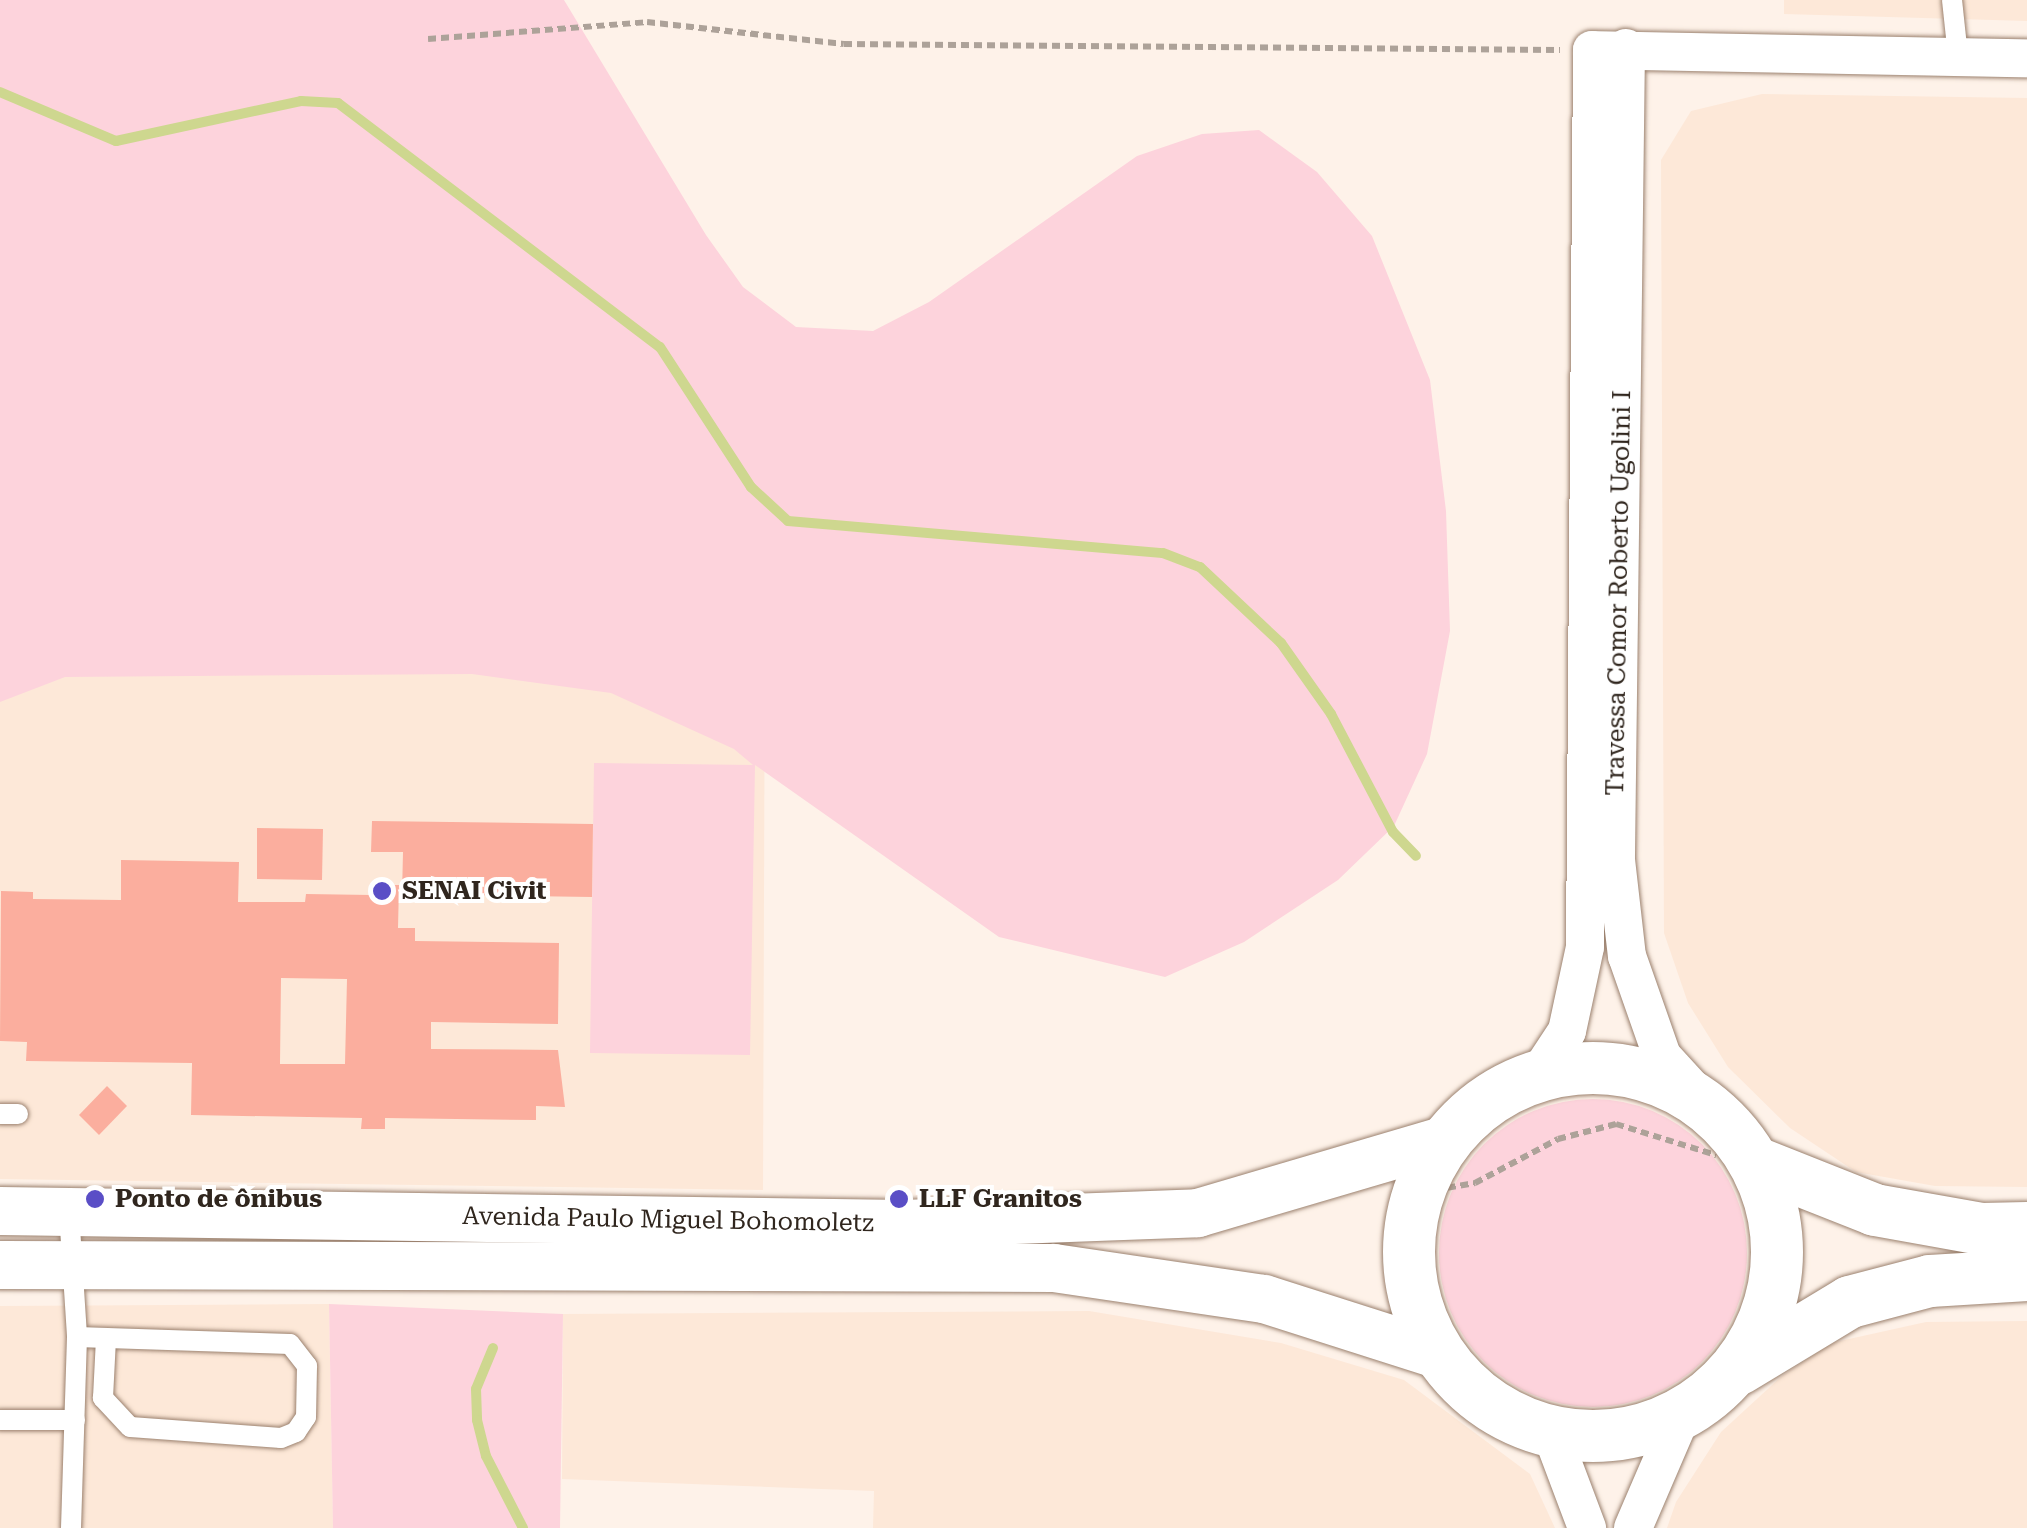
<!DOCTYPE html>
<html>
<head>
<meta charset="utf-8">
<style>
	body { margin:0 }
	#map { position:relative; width:2027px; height:1528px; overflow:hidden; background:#fef2e9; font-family:"Roboto Serif",serif }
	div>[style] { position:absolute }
	.built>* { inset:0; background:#fde8d8 }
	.green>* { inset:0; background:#fdd3dc }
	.round { border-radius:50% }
	.stream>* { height:10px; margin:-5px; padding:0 5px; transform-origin:5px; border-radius:5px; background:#ced78f }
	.building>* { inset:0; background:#fbae9e }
	.path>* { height:6px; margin-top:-3px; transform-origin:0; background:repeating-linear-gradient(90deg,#ada299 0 8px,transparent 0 13px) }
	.roads { filter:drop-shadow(0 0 2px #9b816e) drop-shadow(0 0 2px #9b816e) }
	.service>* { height:20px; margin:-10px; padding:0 10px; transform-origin:10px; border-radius:10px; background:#fff }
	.minor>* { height:38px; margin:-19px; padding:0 19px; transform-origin:19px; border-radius:19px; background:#fff }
	.tertiary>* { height:48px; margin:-24px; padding:0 24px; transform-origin:24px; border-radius:24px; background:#fff }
	.secondary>* { height:52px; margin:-26px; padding:0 26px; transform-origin:26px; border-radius:26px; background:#fff }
	.secondary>.ring { margin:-26px; padding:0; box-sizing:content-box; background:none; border:52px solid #fff; border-radius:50% }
	.dots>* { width:28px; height:28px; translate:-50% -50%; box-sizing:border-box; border:5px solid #fff; border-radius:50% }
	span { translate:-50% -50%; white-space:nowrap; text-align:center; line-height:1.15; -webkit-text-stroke:8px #fff; paint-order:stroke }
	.street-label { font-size:25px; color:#30261e }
	.poi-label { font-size:25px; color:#30261e; font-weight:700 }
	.left { translate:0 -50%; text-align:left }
</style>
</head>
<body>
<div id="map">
	<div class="built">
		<i style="clip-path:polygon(1784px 0,2027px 0,2027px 21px,1784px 14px)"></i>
		<i style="clip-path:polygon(1762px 94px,2027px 98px,2027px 1187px,1935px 1186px,1856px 1172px,1790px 1128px,1728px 1067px,1688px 1003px,1664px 933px,1661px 160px,1691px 111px)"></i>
		<i style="clip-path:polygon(0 590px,765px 602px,763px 1190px,0 1179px)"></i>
		<i style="clip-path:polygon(329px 1304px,333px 1528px,0 1528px,0 1306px)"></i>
		<i style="clip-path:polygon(1089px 1311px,1281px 1343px,1404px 1380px,1530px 1474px,1555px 1528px,873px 1528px,874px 1491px,562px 1479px,563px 1314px)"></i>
		<i style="clip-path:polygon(2027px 1321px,2027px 1528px,1667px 1528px,1676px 1502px,1721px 1432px,1782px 1376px,1831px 1343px,1926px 1322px)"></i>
	</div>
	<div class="green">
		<i style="clip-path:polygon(0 0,564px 0,706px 235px,743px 287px,796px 327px,873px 331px,929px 302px,1137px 156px,1202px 134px,1259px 130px,1317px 172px,1372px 236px,1430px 380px,1446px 511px,1450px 631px,1427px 754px,1394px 826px,1338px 880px,1244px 942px,1165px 977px,999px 937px,755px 765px,750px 1055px,590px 1053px,594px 763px,753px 765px,734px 749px,611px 693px,472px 674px,65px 677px,0 702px)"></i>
		<i class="round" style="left:1439px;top:1099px;width:308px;height:308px"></i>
		<i style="clip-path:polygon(329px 1304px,563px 1314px,560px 1528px,333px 1528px)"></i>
	</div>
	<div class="stream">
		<i style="left:0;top:92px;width:126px;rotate:22.9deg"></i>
		<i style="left:116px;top:141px;width:189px;rotate:-12.2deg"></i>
		<i style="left:301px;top:101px;width:37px;rotate:3deg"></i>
		<i style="left:338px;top:103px;width:404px;rotate:37.2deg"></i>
		<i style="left:660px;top:347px;width:167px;rotate:57deg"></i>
		<i style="left:751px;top:487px;width:50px;rotate:42.6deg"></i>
		<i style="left:788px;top:521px;width:376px;rotate:4.9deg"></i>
		<i style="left:1163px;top:553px;width:40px;rotate:21deg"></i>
		<i style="left:1200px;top:567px;width:111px;rotate:43.2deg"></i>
		<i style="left:1281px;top:643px;width:87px;rotate:54.8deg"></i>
		<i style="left:1331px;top:714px;width:133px;rotate:62.3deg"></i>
		<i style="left:1393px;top:832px;width:33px;rotate:46deg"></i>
		<i style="left:493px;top:1348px;width:44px;rotate:112.5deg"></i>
		<i style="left:476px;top:1389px;width:31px;rotate:88deg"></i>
		<i style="left:477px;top:1420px;width:37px;rotate:76deg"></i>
		<i style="left:486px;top:1456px;width:81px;rotate:62.8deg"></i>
	</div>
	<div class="building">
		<i style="clip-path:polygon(372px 821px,593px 824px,592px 897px,402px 894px,403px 852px,371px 852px)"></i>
		<i style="clip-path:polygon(257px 828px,323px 829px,322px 880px,257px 879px)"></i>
		<i style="clip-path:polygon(evenodd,121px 860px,239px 862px,238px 902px,305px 902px,306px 894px,371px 895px,371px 885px,399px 885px,398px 928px,415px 928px,415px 941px,559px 943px,558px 1024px,431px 1022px,431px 1049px,558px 1050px,565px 1107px,536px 1106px,536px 1120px,385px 1118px,385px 1129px,361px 1129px,362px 1118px,191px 1115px,192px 1063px,26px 1061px,27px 1042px,0 1041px,1px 891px,33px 892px,33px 899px,121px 900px,121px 860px,281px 978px,347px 979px,345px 1064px,280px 1064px,281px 978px)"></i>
		<i style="clip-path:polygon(107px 1086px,127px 1106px,99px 1135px,79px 1115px)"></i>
	</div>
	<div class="path">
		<i style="left:428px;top:39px;width:220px;rotate:-4.4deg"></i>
		<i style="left:647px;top:22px;width:198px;rotate:6.4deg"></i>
		<i style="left:844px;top:44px;width:716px;rotate:0.48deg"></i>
		<i style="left:1422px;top:1192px;width:54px;rotate:-9.6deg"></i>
		<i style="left:1475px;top:1183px;width:94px;rotate:-27.9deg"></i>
		<i style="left:1558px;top:1139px;width:60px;rotate:-14.5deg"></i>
		<i style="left:1616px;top:1124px;width:105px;rotate:17.2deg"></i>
	</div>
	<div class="roads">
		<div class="service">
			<i style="left:1952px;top:0;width:56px;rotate:83.9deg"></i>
			<i style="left:0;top:1114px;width:18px"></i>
			<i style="left:69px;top:1212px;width:125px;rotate:86.3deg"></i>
			<i style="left:77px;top:1337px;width:191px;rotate:91.8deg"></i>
			<i style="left:77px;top:1337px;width:213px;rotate:1.9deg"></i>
			<i style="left:290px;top:1344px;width:28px;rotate:52deg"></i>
			<i style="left:307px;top:1366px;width:51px;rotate:91.1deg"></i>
			<i style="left:306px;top:1417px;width:18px;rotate:124deg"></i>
			<i style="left:296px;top:1432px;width:16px;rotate:158deg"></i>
			<i style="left:281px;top:1438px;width:151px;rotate:-175.8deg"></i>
			<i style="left:130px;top:1427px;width:40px;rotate:-133deg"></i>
			<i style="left:103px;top:1398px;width:60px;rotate:-87.1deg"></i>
			<i style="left:0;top:1420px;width:75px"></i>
		</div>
		<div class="minor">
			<i style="left:1626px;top:48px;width:812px;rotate:90.71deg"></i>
			<i style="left:1616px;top:860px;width:97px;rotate:83.5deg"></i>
			<i style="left:1627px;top:956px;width:106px;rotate:70.7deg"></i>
			<i style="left:1662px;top:1056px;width:77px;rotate:47.6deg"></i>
			<i style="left:1536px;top:1078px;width:56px;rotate:-56.6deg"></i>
			<i style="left:1567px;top:1031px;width:86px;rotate:-77.9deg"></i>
			<i style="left:1585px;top:947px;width:897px;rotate:-89.55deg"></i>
			<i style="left:1592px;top:50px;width:435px;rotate:1.1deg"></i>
			<i style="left:1551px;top:1432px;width:103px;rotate:69.4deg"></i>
			<i style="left:1633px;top:1528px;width:126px;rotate:-66.7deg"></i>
		</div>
		<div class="tertiary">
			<i style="left:0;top:1211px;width:904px;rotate:0.82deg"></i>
			<i style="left:904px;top:1224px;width:294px;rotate:-2.1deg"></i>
			<i style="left:1198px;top:1213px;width:259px;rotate:-16.4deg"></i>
			<i style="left:0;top:1265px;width:1054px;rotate:0.16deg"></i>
			<i style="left:1054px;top:1268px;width:212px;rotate:8.4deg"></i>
			<i style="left:1264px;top:1299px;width:184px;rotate:17.7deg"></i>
		</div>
		<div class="secondary">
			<i class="ring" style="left:1409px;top:1068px;width:316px;height:316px"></i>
			<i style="left:1754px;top:1162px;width:130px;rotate:21.6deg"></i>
			<i style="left:1875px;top:1210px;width:109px;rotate:10.1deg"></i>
			<i style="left:1982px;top:1229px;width:45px;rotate:-1.3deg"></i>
			<i style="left:1739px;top:1369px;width:130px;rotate:-31.1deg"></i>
			<i style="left:1850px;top:1302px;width:83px;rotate:-14.7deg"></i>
			<i style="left:1930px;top:1281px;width:97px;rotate:-3.5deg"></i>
		</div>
	</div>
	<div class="dots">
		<i style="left:382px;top:891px;background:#5a4ec6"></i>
		<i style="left:95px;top:1199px;background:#5a4ec6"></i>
		<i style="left:899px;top:1199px;background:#5a4ec6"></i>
	</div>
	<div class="street-label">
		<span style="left:1619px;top:593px;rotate:-89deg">Travessa Comor Roberto Ugolini I</span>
		<span style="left:668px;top:1220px;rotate:1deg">Avenida Paulo Miguel Bohomoletz</span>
	</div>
	<div class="poi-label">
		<span class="left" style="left:402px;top:891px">SENAI Civit</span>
		<span class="left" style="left:115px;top:1199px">Ponto de ônibus</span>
		<span class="left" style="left:919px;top:1199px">LLF Granitos</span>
	</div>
</div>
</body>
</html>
